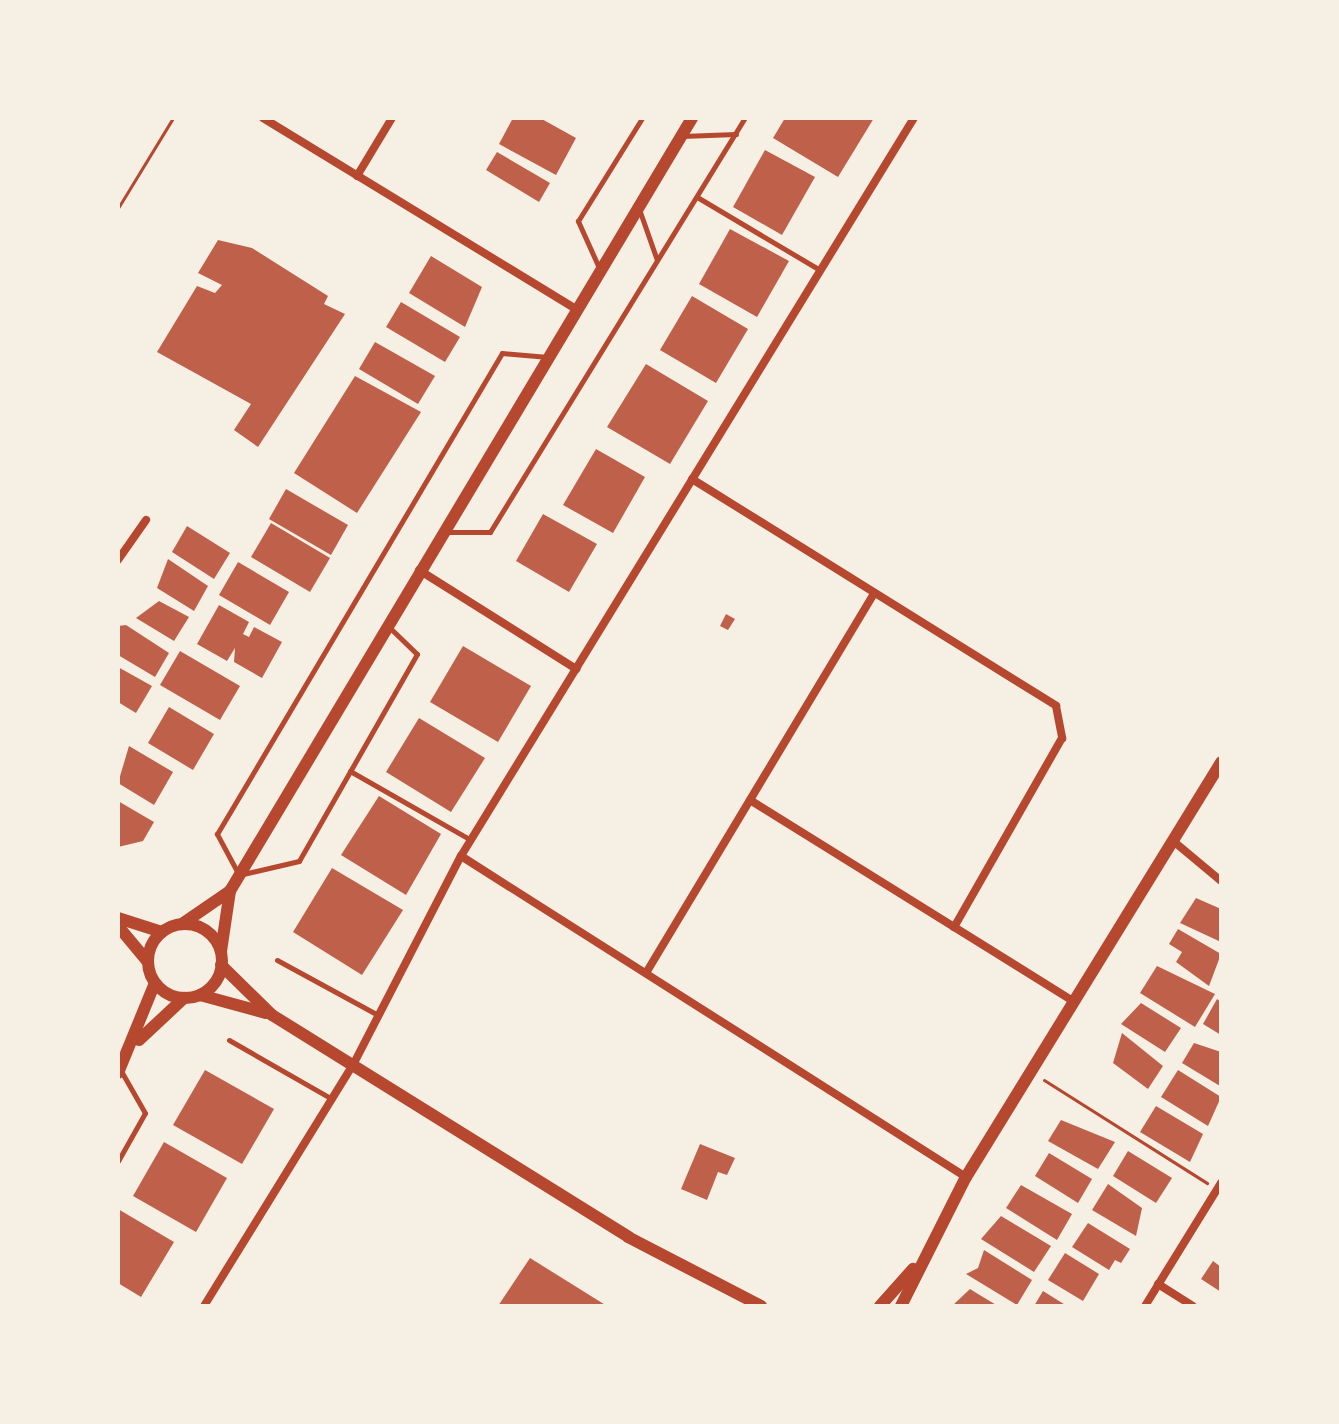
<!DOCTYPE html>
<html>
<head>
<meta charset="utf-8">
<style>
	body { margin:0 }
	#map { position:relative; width:1339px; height:1424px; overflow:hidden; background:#f6efe4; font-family:"Golos Text",sans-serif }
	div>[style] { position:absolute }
	.building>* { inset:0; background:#bf614a }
	.path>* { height:3px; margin:-1.5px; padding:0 1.5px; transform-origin:1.5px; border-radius:1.5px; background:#b5482f }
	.service>* { height:5px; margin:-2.5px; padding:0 2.5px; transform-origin:2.5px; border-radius:2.5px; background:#b5482f }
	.minor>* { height:8px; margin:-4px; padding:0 4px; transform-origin:4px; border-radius:4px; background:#b5482f }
	.tertiary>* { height:12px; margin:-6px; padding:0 6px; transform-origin:6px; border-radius:6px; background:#b5482f }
	.tertiary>.ring { margin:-6px; padding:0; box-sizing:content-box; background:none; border:12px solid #b5482f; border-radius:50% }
	span { translate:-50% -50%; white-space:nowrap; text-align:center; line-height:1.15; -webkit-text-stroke:6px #f6efe4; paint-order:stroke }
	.frame { position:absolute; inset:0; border:120px solid #f6efe4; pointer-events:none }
</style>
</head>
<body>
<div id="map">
	<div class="building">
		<i style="clip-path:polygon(513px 118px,540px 118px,576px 138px,556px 175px,499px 144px)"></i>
		<i style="clip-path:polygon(785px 118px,874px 118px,838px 177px,773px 138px)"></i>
		<i style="clip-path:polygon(765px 150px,815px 177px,782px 235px,733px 207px)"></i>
		<i style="clip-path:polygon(497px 152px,550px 183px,539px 202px,486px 170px)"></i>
		<i style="clip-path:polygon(730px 229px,789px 261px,757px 317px,699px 284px)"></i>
		<i style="clip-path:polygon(218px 240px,252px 248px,328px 296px,324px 304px,345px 314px,258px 447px,234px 430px,251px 404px,157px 352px,197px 286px,215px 293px,222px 285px,198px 273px)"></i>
		<i style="clip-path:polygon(431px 256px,482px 287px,465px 327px,409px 293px)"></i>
		<i style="clip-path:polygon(692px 296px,748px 329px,716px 383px,660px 350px)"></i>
		<i style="clip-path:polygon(401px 302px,460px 337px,445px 362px,386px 327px)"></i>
		<i style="clip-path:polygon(375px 342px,435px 376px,418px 404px,359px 369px)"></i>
		<i style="clip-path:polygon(646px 364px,708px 401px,670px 464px,607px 427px)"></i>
		<i style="clip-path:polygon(355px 376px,421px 412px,357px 513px,294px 473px)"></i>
		<i style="clip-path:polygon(596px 449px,645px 477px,613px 533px,563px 505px)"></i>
		<i style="clip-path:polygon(286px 489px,348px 525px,331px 555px,269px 519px)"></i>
		<i style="clip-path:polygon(543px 514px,597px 544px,569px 592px,516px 561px)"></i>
		<i style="clip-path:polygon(271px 523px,330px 558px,310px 592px,251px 557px)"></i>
		<i style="clip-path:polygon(187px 526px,230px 553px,214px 579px,172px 552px)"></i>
		<i style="clip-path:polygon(168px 559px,208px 586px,194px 611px,157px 588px)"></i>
		<i style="clip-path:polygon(238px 562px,289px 592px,270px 625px,219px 595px)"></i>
		<i style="clip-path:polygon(159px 601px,189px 617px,174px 641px,136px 618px)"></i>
		<i style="clip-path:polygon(219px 605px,249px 622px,243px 634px,249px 637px,254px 627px,282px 642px,262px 678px,234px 662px,235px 648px,227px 661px,197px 644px)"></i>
		<i style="clip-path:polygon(726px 614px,735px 619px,728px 630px,720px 626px)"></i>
		<i style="clip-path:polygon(126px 625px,169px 653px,155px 677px,118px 655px,118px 626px)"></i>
		<i style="clip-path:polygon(463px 646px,531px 686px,498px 742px,430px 702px)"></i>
		<i style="clip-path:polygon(180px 651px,240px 686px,220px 720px,160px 685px)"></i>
		<i style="clip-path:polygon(118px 667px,152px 686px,136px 713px,118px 702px)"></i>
		<i style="clip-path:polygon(169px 707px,214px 734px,193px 770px,148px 743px)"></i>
		<i style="clip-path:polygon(419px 718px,485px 758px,451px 812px,386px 772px)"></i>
		<i style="clip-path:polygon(129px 746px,173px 772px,154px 805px,118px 783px)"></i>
		<i style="clip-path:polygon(379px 796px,441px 834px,406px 895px,341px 855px)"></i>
		<i style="clip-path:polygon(118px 801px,154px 822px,143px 841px,118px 847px)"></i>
		<i style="clip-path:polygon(332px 868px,403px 910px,362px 975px,293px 932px)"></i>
		<i style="clip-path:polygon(1196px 898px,1221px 909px,1221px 942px,1180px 923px)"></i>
		<i style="clip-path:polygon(1178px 929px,1221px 954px,1209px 986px,1176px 962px,1182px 952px,1169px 944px)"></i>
		<i style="clip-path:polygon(1157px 966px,1215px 994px,1195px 1027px,1140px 993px)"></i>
		<i style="clip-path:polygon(1217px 999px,1221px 1002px,1221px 1035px,1203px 1024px)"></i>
		<i style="clip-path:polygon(1141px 1003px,1181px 1028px,1165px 1052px,1121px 1024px)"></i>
		<i style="clip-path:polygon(1122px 1033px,1163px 1066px,1148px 1089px,1113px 1063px)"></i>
		<i style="clip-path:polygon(1194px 1043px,1221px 1052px,1220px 1086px,1182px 1063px)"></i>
		<i style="clip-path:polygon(205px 1070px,274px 1109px,242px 1164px,173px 1125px)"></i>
		<i style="clip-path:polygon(1178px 1070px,1221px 1097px,1208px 1126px,1161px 1097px)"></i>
		<i style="clip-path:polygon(1156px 1106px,1203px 1134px,1190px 1162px,1140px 1132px)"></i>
		<i style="clip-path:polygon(1061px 1120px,1115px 1142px,1098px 1169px,1048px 1141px)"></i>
		<i style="clip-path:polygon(164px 1142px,227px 1178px,196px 1232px,133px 1196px)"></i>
		<i style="clip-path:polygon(700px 1144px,735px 1158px,727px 1175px,718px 1172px,707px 1200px,681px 1189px)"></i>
		<i style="clip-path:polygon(1128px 1151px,1172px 1178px,1156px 1203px,1113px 1176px)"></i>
		<i style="clip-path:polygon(1049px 1153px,1092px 1179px,1078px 1203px,1035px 1176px)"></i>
		<i style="clip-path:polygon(1108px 1184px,1142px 1208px,1136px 1236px,1092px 1210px)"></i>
		<i style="clip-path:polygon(1021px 1185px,1072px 1214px,1057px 1240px,1006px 1208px)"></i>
		<i style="clip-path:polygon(118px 1209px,174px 1242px,141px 1297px,118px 1283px)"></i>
		<i style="clip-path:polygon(1001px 1216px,1051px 1246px,1034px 1272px,981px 1239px)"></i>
		<i style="clip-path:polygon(1088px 1223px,1130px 1249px,1121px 1263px,1115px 1260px,1109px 1270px,1072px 1247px)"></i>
		<i style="clip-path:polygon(984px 1250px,1032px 1280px,1017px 1305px,966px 1274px,978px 1268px)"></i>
		<i style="clip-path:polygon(1065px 1253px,1099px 1274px,1083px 1301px,1048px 1280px)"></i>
		<i style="clip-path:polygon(530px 1258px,607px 1306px,498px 1306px)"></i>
		<i style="clip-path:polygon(1213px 1261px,1221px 1267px,1221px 1292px,1201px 1279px)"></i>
		<i style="clip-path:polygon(970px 1289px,978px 1294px,998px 1306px,952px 1306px)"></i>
		<i style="clip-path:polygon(1043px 1291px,1067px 1306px,1034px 1306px)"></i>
	</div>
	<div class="path">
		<i style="left:118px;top:208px;width:105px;rotate:-58.6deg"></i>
		<i style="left:1044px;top:1080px;width:193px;rotate:32.3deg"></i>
	</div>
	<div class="service">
		<i style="left:682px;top:136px;width:54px;rotate:-2.1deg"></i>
		<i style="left:697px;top:197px;width:143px;rotate:30.7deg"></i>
		<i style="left:639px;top:209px;width:54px;rotate:70.6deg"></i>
		<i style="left:600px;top:270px;width:54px;rotate:-114.2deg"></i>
		<i style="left:578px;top:221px;width:121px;rotate:-58.1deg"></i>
		<i style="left:448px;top:532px;width:42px"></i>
		<i style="left:490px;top:532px;width:486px;rotate:-58.4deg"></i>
		<i style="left:389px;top:627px;width:39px;rotate:44deg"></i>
		<i style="left:417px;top:654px;width:238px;rotate:119.7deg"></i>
		<i style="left:299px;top:861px;width:62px;rotate:166.9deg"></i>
		<i style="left:239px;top:875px;width:47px;rotate:-118.2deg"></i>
		<i style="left:217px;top:834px;width:559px;rotate:-59.35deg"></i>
		<i style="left:502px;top:353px;width:46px;rotate:5deg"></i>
		<i style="left:350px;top:771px;width:139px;rotate:29.7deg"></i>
		<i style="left:277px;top:960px;width:115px;rotate:28.6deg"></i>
		<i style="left:229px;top:1040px;width:119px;rotate:29.8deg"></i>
		<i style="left:118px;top:1161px;width:55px;rotate:-60.6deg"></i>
		<i style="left:145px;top:1113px;width:48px;rotate:-119.7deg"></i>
	</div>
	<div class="minor">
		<i style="left:263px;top:118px;width:369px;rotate:31.4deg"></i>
		<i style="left:357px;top:176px;width:68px;rotate:-58.9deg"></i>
		<i style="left:692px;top:479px;width:429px;rotate:31.9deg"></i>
		<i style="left:1056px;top:706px;width:33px;rotate:79deg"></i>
		<i style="left:1062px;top:738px;width:218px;rotate:119.7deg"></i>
		<i style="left:118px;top:560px;width:49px;rotate:-55deg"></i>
		<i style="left:419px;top:570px;width:186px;rotate:32.2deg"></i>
		<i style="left:750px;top:800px;width:382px;rotate:31.9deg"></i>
		<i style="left:1172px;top:840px;width:64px;rotate:39.9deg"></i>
		<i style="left:461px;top:856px;width:598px;rotate:32.44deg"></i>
		<i style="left:646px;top:973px;width:443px;rotate:-59deg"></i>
		<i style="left:1158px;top:1284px;width:41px;rotate:32.2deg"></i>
		<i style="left:204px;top:1306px;width:283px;rotate:-58.3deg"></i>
		<i style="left:353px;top:1065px;width:235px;rotate:-62.7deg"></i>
		<i style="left:461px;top:856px;width:866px;rotate:-58.46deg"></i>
		<i style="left:1145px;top:1306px;width:145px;rotate:-58.3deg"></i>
	</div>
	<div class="tertiary">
		<i style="left:118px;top:918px;width:46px;rotate:17.7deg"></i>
		<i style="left:182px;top:924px;width:58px;rotate:-34.5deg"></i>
		<i style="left:230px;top:891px;width:901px;rotate:-59.13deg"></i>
		<i class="ring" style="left:148px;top:924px;width:62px;height:62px"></i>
		<i style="left:118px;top:926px;width:47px;rotate:50.2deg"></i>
		<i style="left:221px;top:951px;width:61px;rotate:-81.5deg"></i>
		<i style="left:221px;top:965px;width:71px;rotate:44.4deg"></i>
		<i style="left:272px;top:1015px;width:420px;rotate:31.9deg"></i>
		<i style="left:628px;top:1237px;width:150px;rotate:27.4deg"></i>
		<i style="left:200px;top:995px;width:68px;rotate:15.3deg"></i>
		<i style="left:139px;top:1040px;width:62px;rotate:-43deg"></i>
		<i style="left:118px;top:1073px;width:97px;rotate:-67.7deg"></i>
		<i style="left:880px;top:1306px;width:50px;rotate:-48.3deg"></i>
		<i style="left:901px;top:1306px;width:144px;rotate:-63.3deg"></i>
		<i style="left:966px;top:1177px;width:487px;rotate:-58.4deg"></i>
	</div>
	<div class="frame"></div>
</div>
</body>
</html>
